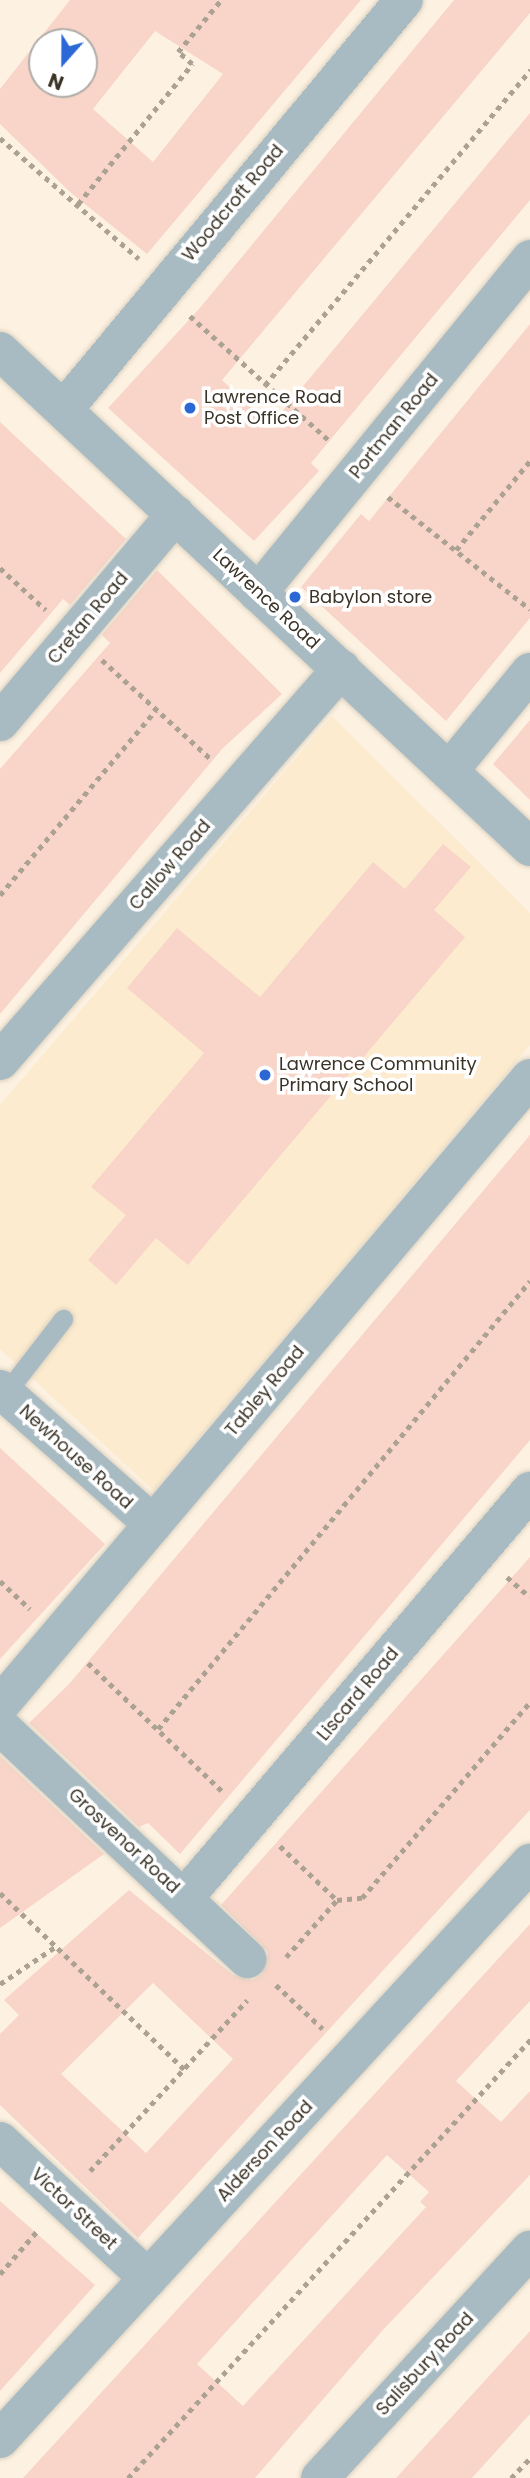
<!DOCTYPE html>
<html>
<head>
<meta charset="utf-8">
<style>
	body { margin:0 }
	#map { position:relative; width:530px; height:2478px; overflow:hidden; background:#fdf2e1; font-family:Poppins,sans-serif }
	div>[style] { position:absolute }
	.built>* { inset:0; background:#fcebce }
	.building>* { inset:0; background:#f8d5c8 }
	.path>* { height:4.5px; margin-top:-2.25px; transform-origin:0; background:repeating-linear-gradient(90deg,#aba293 0 5px,transparent 0 10px) }
	.roads { filter:drop-shadow(0 0 2px #dad0c0) drop-shadow(0 0 2px #dad0c0) }
	.service>* { height:19px; margin:-9.5px; padding:0 9.5px; transform-origin:9.5px; border-radius:9.5px; background:#a8bbc3 }
	.minor>* { height:38px; margin:-19px; padding:0 19px; transform-origin:19px; border-radius:19px; background:#a8bbc3 }
	.dots>* { width:19px; height:19px; translate:-50% -50%; box-sizing:border-box; border:4px solid #fff; border-radius:50% }
	span { translate:-50% -50%; white-space:nowrap; text-align:center; line-height:1.15; -webkit-text-stroke:7px #fff; paint-order:stroke }
	.street-label { font-size:18px; color:#3a3327 }
	.poi-label { font-size:18px; color:#3a3327 }
	.left { translate:0 -50%; text-align:left }
	.north { position:absolute; left:28px; top:28px; width:70px; height:70px; box-sizing:border-box; background:#fff; border:2px solid #b0ada9; border-radius:50%; rotate:201deg; font-size:19px; font-weight:700; line-height:28px; text-align:center; color:#3a3327 }
	.north::after { content:''; display:block; margin:auto; width:24px; height:32px; background:#2b68d5; clip-path:polygon(50% 0,100% 100%,50% 72%,0 100%) }
</style>
</head>
<body>
<div id="map">
	<div class="built">
		<i style="clip-path:polygon(332px 716px,530px 913px,530px 1045px,154px 1491px,0 1349px,0 1105px)"></i>
	</div>
	<div class="building">
		<i style="clip-path:polygon(evenodd,70px 0,361px 0,147px 254px,70px 192px,0 124px,0 89px,70px 0,155px 31px,223px 74px,153px 162px,93px 109px,155px 31px,70px 0,42px 42px,84px 42px,84px 84px,42px 84px,42px 42px)"></i>
		<i style="clip-path:polygon(454px 0,530px 0,530px 13px,222px 380px,270px 426px,530px 113px,530px 200px,311px 463px,319px 471px,254px 541px,108px 408px,199px 309px)"></i>
		<i style="clip-path:polygon(530px 324px,530px 618px,446px 721px,301px 587px,361px 514px,369px 521px)"></i>
		<i style="clip-path:polygon(0 422px,126px 539px,70px 605px,63px 599px,0 673px)"></i>
		<i style="clip-path:polygon(157px 570px,282px 694px,223px 748px,0 1014px,0 769px,110px 643px,102px 635px)"></i>
		<i style="clip-path:polygon(530px 720px,530px 800px,493px 764px)"></i>
		<i style="clip-path:polygon(443px 844px,471px 867px,434px 910px,465px 937px,188px 1265px,156px 1238px,116px 1285px,88px 1260px,126px 1215px,91px 1187px,204px 1053px,127px 988px,177px 928px,260px 997px,373px 862px,405px 889px)"></i>
		<i style="clip-path:polygon(530px 1135px,530px 1440px,180px 1854px,148px 1823px,139px 1827px,29px 1723px,69px 1684px)"></i>
		<i style="clip-path:polygon(0 1448px,105px 1544px,0 1659px)"></i>
		<i style="clip-path:polygon(evenodd,530px 1557px,530px 1810px,138px 2238px,0 2105px,0 2034px,19px 2015px,4px 2000px,129px 1890px,233px 1975px,253px 1980px,262px 1974px,268px 1952px,221px 1905px,530px 1557px,153px 1983px,233px 2059px,146px 2153px,61px 2074px,153px 1983px)"></i>
		<i style="clip-path:polygon(0 1756px,104px 1854px,0 1928px)"></i>
		<i style="clip-path:polygon(evenodd,530px 1924px,530px 2001px,456px 2081px,501px 2122px,530px 2091px,530px 2175px,382px 2331px,255px 2478px,23px 2478px,530px 1924px,387px 2155px,429px 2192px,420px 2202px,426px 2207px,243px 2406px,197px 2364px,387px 2155px)"></i>
		<i style="clip-path:polygon(0 2201px,95px 2285px,0 2391px)"></i>
		<i style="clip-path:polygon(530px 2331px,530px 2414px,472px 2478px,396px 2478px)"></i>
	</div>
	<div class="path">
		<i style="left:0;top:138px;width:184px;rotate:41deg"></i>
		<i style="left:78px;top:204px;width:181px;rotate:-50.8deg"></i>
		<i style="left:192px;top:64px;width:18px;rotate:-139deg"></i>
		<i style="left:178px;top:52px;width:67px;rotate:-50.4deg"></i>
		<i style="left:190px;top:316px;width:188px;rotate:41.8deg"></i>
		<i style="left:265px;top:385px;width:412px;rotate:-49.9deg"></i>
		<i style="left:388px;top:497px;width:181px;rotate:38.3deg"></i>
		<i style="left:456px;top:550px;width:116px;rotate:-50.3deg"></i>
		<i style="left:0;top:568px;width:62px;rotate:42.4deg"></i>
		<i style="left:102px;top:660px;width:149px;rotate:42.3deg"></i>
		<i style="left:0;top:895px;width:242px;rotate:-49.9deg"></i>
		<i style="left:507px;top:1577px;width:30px;rotate:41deg"></i>
		<i style="left:0;top:1581px;width:41px;rotate:43deg"></i>
		<i style="left:88px;top:1663px;width:187px;rotate:43.7deg"></i>
		<i style="left:158px;top:1729px;width:582px;rotate:-50.3deg"></i>
		<i style="left:280px;top:1846px;width:79px;rotate:43.5deg"></i>
		<i style="left:0;top:1893px;width:255px;rotate:43.7deg"></i>
		<i style="left:286px;top:1957px;width:76px;rotate:-48.2deg"></i>
		<i style="left:337px;top:1900px;width:25px;rotate:-5deg"></i>
		<i style="left:362px;top:1898px;width:258px;rotate:-49.4deg"></i>
		<i style="left:0;top:1984px;width:66px;rotate:-33.9deg"></i>
		<i style="left:276px;top:1985px;width:64px;rotate:43.1deg"></i>
		<i style="left:90px;top:2171px;width:232px;rotate:-47.4deg"></i>
		<i style="left:0;top:2274px;width:58px;rotate:-49.2deg"></i>
		<i style="left:128px;top:2478px;width:595px;rotate:-47.45deg"></i>
		<i style="left:511px;top:2478px;width:28px;rotate:-46deg"></i>
	</div>
	<div class="roads">
		<div class="service">
			<i style="left:5px;top:1394px;width:95px;rotate:-52.3deg"></i>
		</div>
		<div class="minor">
			<i style="left:0;top:351px;width:726px;rotate:43.1deg"></i>
			<i style="left:65px;top:408px;width:530px;rotate:-50.28deg"></i>
			<i style="left:258px;top:593px;width:431px;rotate:-50.8deg"></i>
			<i style="left:0;top:722px;width:272px;rotate:-49.8deg"></i>
			<i style="left:449px;top:771px;width:128px;rotate:-50.7deg"></i>
			<i style="left:0;top:1061px;width:520px;rotate:-48.98deg"></i>
			<i style="left:0;top:1389px;width:204px;rotate:41.4deg"></i>
			<i style="left:0;top:1705px;width:821px;rotate:-49.79deg"></i>
			<i style="left:0;top:1726px;width:340px;rotate:43.3deg"></i>
			<i style="left:185px;top:1897px;width:533px;rotate:-49.64deg"></i>
			<i style="left:0;top:2141px;width:202px;rotate:42.8deg"></i>
			<i style="left:0;top:2439px;width:783px;rotate:-47.38deg"></i>
			<i style="left:320px;top:2478px;width:310px;rotate:-47.4deg"></i>
		</div>
	</div>
	<div class="dots">
		<i style="left:190px;top:408px;background:#2b68d5"></i>
		<i style="left:295px;top:597px;background:#2b68d5"></i>
		<i style="left:265px;top:1075px;background:#2b68d5"></i>
	</div>
	<div class="street-label">
		<span style="left:233px;top:203px;rotate:-50deg">Woodcroft Road</span>
		<span style="left:394px;top:426px;rotate:-51deg">Portman Road</span>
		<span style="left:266px;top:599px;rotate:43deg">Lawrence Road</span>
		<span style="left:88px;top:618px;rotate:-50deg">Cretan Road</span>
		<span style="left:170px;top:865px;rotate:-49deg">Callow Road</span>
		<span style="left:265px;top:1391px;rotate:-50deg">Tabley Road</span>
		<span style="left:76px;top:1457px;rotate:42deg">Newhouse Road</span>
		<span style="left:358px;top:1694px;rotate:-50deg">Liscard Road</span>
		<span style="left:124px;top:1841px;rotate:43deg">Grosvenor Road</span>
		<span style="left:265px;top:2151px;rotate:-47deg">Alderson Road</span>
		<span style="left:74px;top:2209px;rotate:43deg">Victor Street</span>
		<span style="left:425px;top:2364px;rotate:-47deg">Salisbury Road</span>
	</div>
	<div class="poi-label">
		<span class="left" style="left:204px;top:408px">Lawrence Road<br>Post Office</span>
		<span class="left" style="left:309px;top:597px">Babylon store</span>
		<span class="left" style="left:279px;top:1075px">Lawrence Community<br>Primary School</span>
	</div>
	<div class="north">N</div>
</div>
</body>
</html>
